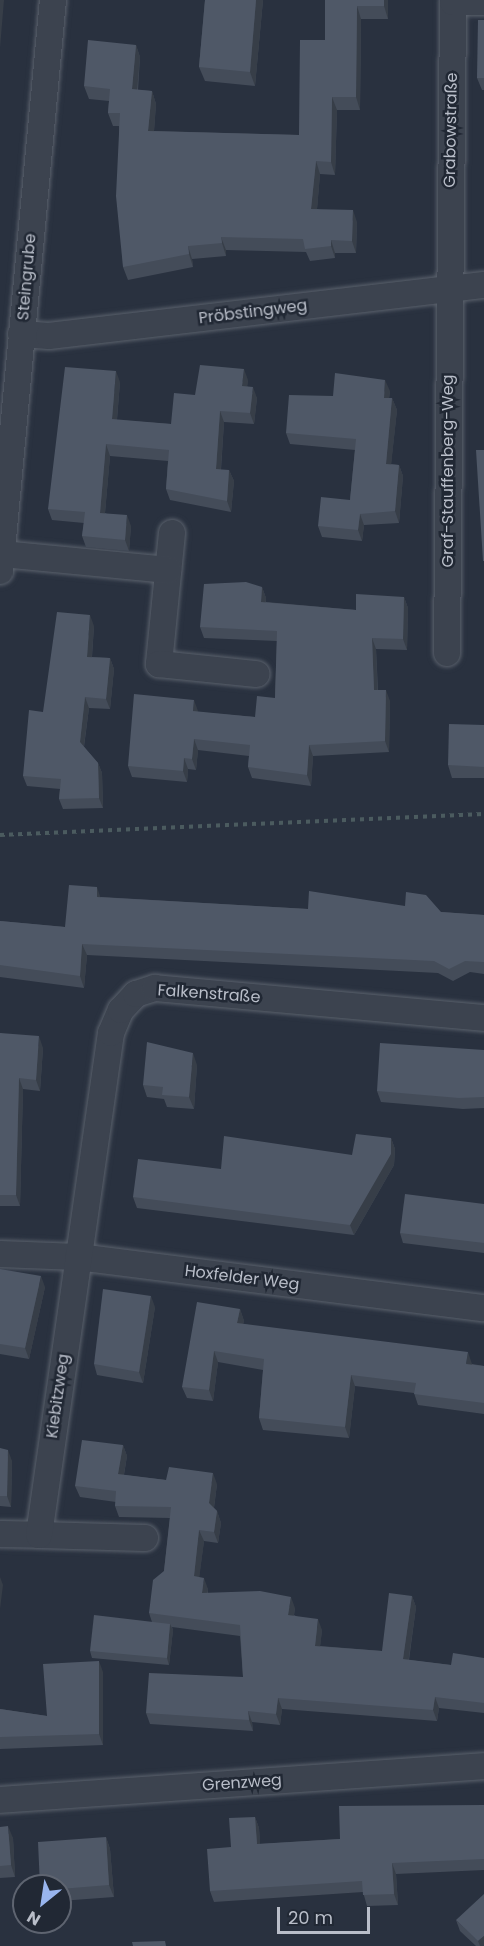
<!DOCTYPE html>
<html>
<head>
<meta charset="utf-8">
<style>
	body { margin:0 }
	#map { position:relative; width:484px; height:1946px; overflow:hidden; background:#29313f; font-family:Poppins,sans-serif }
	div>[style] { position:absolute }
	.path>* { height:4px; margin-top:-2px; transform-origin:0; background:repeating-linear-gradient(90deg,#4b5b5f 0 4.5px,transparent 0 9px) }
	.roads { filter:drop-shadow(0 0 2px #5a616c) drop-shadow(0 0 2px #5a616c) }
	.minor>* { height:26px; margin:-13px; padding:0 13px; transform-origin:13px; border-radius:13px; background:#3c434f }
	.wall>* { inset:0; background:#444c59 }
	.shaded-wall>* { inset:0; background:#373e48 }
	.building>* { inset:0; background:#4f5867 }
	span { translate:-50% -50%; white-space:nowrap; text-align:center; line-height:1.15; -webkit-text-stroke:5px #212834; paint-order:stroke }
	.street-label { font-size:16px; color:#b9bec9 }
	.north { position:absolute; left:12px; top:1874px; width:60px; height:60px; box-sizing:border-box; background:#212834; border:2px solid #5e6470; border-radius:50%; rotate:210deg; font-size:16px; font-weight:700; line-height:24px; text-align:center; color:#b9bec9 }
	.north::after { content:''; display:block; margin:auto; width:21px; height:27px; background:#99b5ee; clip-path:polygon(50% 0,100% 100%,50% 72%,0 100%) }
	.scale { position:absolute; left:277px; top:1907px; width:93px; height:27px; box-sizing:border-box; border:3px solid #b9bec9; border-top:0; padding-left:8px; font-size:18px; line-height:21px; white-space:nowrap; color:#b9bec9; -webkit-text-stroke:4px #212834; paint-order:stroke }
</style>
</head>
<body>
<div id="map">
	<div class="path">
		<i style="left:0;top:835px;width:484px;rotate:-2.5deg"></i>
	</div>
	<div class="roads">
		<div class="minor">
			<i style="left:21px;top:334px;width:28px;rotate:4deg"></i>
			<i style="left:49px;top:336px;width:438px;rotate:-6.7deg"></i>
			<i style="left:172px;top:533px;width:132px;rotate:95.7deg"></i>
			<i style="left:159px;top:664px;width:98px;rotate:5.9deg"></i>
			<i style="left:2px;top:554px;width:167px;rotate:5.5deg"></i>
			<i style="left:0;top:571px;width:573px;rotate:-84.7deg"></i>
			<i style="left:447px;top:653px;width:651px;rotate:-89.47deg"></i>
			<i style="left:453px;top:2px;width:31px"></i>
			<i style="left:0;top:1254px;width:78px;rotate:2.2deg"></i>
			<i style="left:78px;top:1257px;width:409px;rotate:7.2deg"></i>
			<i style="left:0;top:1534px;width:39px;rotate:1deg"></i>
			<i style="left:145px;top:1538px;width:106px;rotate:-178.4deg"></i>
			<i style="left:39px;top:1535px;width:507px;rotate:-81.84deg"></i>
			<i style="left:111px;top:1033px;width:25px;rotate:-67deg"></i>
			<i style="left:121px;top:1010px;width:22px;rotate:-47deg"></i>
			<i style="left:136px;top:994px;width:20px;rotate:-18deg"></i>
			<i style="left:155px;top:988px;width:330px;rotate:5.2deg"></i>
			<i style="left:0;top:1800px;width:485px;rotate:-4deg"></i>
		</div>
	</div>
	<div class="wall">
		<i style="clip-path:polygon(205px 0,263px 0,255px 86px,205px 81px,199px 67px)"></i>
		<i style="clip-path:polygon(325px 0,388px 0,388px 19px,361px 19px,360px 110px,337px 110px,335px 175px,320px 174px,317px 209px,357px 222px,356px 253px,335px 253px,335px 258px,310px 261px,306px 252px,226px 250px,226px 256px,192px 259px,193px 267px,128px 280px,123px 267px,119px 126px,113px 126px,108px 113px,109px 101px,89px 99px,84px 86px,136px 45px,140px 57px,138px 90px,152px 91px,156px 104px,154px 131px,299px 135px,325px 40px)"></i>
		<i style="clip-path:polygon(484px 20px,484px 90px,482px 90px,477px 78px)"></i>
		<i style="clip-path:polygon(248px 380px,247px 386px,257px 398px,254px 424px,224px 422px,221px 470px,229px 470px,234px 481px,231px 512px,170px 500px,166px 489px,168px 461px,110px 456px,105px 513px,131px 526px,129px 551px,86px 547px,82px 536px,84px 523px,52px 520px,48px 509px,120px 382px,117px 420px,171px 424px,195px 395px)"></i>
		<i style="clip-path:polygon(390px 391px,389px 398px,392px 398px,397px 410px,391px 464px,399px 465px,403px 476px,399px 523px,364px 525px,362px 541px,322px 537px,318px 526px,350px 500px,355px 450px,290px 444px,286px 433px,333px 396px)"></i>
		<i style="clip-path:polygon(262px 587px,266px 598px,266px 602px,356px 610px,404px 597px,408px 608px,407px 650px,376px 649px,378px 690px,390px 701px,389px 752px,313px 756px,311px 786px,252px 778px,248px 767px,249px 756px,198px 750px,196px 770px,188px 769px,187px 782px,132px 777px,128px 766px,197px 712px,255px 717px,275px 698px,277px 641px,204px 638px,200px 627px)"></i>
		<i style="clip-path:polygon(94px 626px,92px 657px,110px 658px,114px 669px,110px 709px,89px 708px,84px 747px,98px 763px,102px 773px,103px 808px,63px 809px,59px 799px,60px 789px,27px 786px,23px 776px,43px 712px)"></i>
		<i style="clip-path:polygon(484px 725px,484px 778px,452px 778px,448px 765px)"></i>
		<i style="clip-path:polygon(101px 897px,308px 909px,441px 912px,484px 915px,484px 974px,470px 972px,453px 981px,438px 973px,87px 955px,84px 988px,0 977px,0 921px,65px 927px)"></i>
		<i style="clip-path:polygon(0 1033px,43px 1048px,40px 1091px,23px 1089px,20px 1206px,0 1206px)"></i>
		<i style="clip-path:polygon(484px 1050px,484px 1108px,463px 1109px,381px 1102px,377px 1091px)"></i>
		<i style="clip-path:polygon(197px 1065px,194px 1109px,167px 1107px,164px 1099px,147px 1097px,143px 1085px)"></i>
		<i style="clip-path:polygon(391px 1138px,395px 1149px,394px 1165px,354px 1235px,137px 1208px,133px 1197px,221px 1169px,352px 1155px)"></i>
		<i style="clip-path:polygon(484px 1204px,484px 1253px,403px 1243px,400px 1233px)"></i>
		<i style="clip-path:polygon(0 1269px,45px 1287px,29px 1359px,0 1354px)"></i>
		<i style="clip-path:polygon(155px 1307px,143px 1383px,97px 1375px,94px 1364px)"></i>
		<i style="clip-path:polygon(240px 1309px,244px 1321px,243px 1324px,484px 1366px,484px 1414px,418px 1405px,414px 1393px,355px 1386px,349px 1438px,263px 1430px,259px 1418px,263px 1370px,218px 1362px,213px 1401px,187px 1398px,182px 1387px)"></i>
		<i style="clip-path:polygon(123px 1445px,127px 1456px,124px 1475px,166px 1480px,217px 1484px,214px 1508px,217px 1511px,221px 1523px,218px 1543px,204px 1541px,199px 1577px,208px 1589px,208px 1593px,295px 1608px,294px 1615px,322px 1630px,320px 1646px,382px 1651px,412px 1596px,416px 1607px,409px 1660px,451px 1665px,484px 1658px,484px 1713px,439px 1708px,437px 1721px,282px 1709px,280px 1725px,252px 1722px,253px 1731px,150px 1724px,146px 1713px,243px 1677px,240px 1636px,172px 1627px,173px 1630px,169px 1665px,92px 1658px,90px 1651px,152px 1622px,149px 1613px,164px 1571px,170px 1518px,119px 1517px,115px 1506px,116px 1502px,80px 1497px,75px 1486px)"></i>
		<i style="clip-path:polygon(0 1448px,12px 1461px,11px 1507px,0 1506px)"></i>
		<i style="clip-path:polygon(103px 1672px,103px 1745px,0 1749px,0 1709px,47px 1716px)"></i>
		<i style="clip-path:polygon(484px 1805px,484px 1870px,396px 1874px,398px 1905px,367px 1906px,363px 1892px,214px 1902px,210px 1891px,231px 1847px,255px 1817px,259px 1828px,260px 1844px,340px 1839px)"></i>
		<i style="clip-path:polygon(0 1827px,13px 1838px,15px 1877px,0 1878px)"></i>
		<i style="clip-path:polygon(106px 1837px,110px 1849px,114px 1897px,60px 1901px,60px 1886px)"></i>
		<i style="clip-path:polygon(456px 1920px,484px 1946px,476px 1946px,460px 1931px)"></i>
	</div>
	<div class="shaded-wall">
		<i style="clip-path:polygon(0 0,4px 0,0 48px)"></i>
		<i style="clip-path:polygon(256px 0,263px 0,255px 86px,250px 72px)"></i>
		<i style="clip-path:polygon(384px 0,388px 0,388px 19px,384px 6px)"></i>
		<i style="clip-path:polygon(357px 6px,361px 19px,360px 110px,356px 97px)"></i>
		<i style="clip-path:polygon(136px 45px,140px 57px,136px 102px,132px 89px)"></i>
		<i style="clip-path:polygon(152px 91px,156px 104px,153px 144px,148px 131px)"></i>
		<i style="clip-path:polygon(332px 97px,337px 110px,335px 175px,331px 162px)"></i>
		<i style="clip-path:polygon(316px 161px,320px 174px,316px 221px,311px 209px)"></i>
		<i style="clip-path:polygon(353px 210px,357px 222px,356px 253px,352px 241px)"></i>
		<i style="clip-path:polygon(221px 237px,226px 250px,226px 256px,222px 243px)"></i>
		<i style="clip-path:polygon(331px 240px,335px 253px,335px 258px,331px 246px)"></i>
		<i style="clip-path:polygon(188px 246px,192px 259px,193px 267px,189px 254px)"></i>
		<i style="clip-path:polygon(244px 369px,248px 380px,246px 397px,242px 386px)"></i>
		<i style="clip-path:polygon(116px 371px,120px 382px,116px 430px,112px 419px)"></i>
		<i style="clip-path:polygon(385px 380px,390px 391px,388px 409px,384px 398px)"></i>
		<i style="clip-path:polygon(253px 387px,257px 398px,254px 424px,250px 413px)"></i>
		<i style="clip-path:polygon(392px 398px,397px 410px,390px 475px,386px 464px)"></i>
		<i style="clip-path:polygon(220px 411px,224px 422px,220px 480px,216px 469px)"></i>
		<i style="clip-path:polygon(106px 444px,110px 456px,104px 524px,100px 513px)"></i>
		<i style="clip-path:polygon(399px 465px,403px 476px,399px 523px,395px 511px)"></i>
		<i style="clip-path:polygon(229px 470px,234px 481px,231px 512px,227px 501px)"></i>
		<i style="clip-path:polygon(360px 514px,364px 525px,362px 541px,358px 530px)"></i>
		<i style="clip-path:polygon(127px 515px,131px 526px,129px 551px,125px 540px)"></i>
		<i style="clip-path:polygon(262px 587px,266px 598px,265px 612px,261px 602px)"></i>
		<i style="clip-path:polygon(404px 597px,408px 608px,407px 650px,403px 639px)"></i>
		<i style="clip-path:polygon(90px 615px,94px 626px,91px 667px,87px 657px)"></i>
		<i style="clip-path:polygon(372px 638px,376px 649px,378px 701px,374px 690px)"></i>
		<i style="clip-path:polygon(110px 658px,114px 669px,110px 709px,106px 699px)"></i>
		<i style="clip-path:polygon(386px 690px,390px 701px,389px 752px,385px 741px)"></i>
		<i style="clip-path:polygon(85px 697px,89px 708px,83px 752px,80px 742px)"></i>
		<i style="clip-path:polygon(194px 700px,198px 711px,197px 722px,193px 711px)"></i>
		<i style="clip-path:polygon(194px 739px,198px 750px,196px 770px,192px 759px)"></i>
		<i style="clip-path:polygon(309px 745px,313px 756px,311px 786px,307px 775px)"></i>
		<i style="clip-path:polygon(184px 758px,188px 769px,187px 782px,183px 771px)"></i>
		<i style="clip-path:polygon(98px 763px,102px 773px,103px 808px,99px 798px)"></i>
		<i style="clip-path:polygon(97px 887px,101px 899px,97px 897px)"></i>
		<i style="clip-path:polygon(82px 944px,87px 955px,84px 988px,80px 976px)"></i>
		<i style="clip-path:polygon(39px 1036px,43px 1048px,40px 1091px,36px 1080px)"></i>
		<i style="clip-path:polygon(193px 1053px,197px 1065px,194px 1109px,189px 1097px)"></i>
		<i style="clip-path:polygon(19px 1078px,23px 1089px,20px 1206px,16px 1195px)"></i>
		<i style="clip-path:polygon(391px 1138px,395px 1149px,394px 1165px,354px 1235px,350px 1225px)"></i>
		<i style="clip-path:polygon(41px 1276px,45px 1287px,29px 1359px,25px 1348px)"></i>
		<i style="clip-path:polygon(151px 1296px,155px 1307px,143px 1383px,139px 1372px)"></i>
		<i style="clip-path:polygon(240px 1309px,244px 1321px,241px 1334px,237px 1323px)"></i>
		<i style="clip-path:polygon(214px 1351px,218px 1362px,213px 1401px,209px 1390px)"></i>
		<i style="clip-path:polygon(468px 1352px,472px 1364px,470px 1375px,466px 1364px)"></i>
		<i style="clip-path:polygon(351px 1375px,355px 1386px,349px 1438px,345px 1427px)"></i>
		<i style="clip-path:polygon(123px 1445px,127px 1456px,122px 1485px,118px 1474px)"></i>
		<i style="clip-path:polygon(8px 1450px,12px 1461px,11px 1507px,7px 1496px)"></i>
		<i style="clip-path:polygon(213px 1473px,217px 1484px,213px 1514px,209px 1503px)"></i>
		<i style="clip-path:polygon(217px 1511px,221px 1523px,218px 1543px,214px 1532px)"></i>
		<i style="clip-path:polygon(199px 1530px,204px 1541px,198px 1588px,194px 1576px)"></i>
		<i style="clip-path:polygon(0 1577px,3px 1585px,0 1609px)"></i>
		<i style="clip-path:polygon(204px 1578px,208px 1589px,206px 1605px,202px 1593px)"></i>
		<i style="clip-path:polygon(412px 1596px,416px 1607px,407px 1671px,403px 1659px)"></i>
		<i style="clip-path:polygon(291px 1597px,295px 1608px,292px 1626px,288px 1615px)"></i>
		<i style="clip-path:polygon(318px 1619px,322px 1630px,319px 1657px,315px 1646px)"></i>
		<i style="clip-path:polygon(170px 1624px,173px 1630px,169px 1665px,167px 1658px)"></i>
		<i style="clip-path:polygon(99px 1661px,103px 1672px,103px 1745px,99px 1734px)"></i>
		<i style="clip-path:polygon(435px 1697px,439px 1708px,437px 1721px,433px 1710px)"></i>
		<i style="clip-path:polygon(278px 1698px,282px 1709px,280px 1725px,276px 1714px)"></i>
		<i style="clip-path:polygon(248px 1711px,252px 1722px,253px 1731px,249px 1720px)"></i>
		<i style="clip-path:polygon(255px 1817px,259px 1828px,261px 1856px,257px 1844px)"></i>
		<i style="clip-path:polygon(8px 1826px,13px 1838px,15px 1877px,11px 1865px)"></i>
		<i style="clip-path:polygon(106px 1837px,110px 1849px,114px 1897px,109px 1885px)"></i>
		<i style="clip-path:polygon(392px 1863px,396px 1874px,398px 1905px,394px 1894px)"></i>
		<i style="clip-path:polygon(484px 1936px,484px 1946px,480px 1946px,478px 1941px)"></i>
	</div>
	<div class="building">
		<i style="clip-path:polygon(205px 0,256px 0,250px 72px,199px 67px)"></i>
		<i style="clip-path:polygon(325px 0,384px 0,384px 6px,357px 6px,356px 97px,332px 97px,331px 162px,316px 161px,311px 209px,353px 210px,352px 241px,331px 240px,331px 246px,305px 249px,303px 239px,221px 237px,222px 243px,188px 246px,189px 254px,123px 267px,116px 196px,120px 113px,108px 113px,110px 89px,84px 86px,88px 40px,136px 45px,132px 89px,152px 91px,148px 131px,299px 135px,300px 40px,325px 40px)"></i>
		<i style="clip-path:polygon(478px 20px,484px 20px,484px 78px,477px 78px)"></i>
		<i style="clip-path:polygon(200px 365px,244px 369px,242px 386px,253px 387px,250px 413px,220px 411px,216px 469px,229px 470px,227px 501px,166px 489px,169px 450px,106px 444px,100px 513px,127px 515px,125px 540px,82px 536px,85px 512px,48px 509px,65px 367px,116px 371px,112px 419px,171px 424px,174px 393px,195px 395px)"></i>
		<i style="clip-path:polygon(335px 373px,385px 380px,384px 398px,392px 398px,386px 464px,399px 465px,395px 511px,360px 514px,358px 530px,318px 526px,321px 497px,350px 500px,356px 439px,286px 433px,289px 395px,333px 396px)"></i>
		<i style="clip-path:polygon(476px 450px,484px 450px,484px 561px,483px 561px)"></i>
		<i style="clip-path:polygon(246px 582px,262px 587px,261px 602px,356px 610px,356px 594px,404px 597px,403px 639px,372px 638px,374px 690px,386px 690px,385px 741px,309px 745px,307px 775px,248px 767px,250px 745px,194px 739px,192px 759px,184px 758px,183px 771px,128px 766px,134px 694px,194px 700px,193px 711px,255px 717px,257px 696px,275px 698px,277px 631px,200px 627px,204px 584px)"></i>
		<i style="clip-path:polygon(57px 612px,90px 615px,87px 657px,110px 658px,106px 699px,85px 697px,80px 742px,98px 763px,99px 798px,59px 799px,61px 779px,23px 776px,29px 710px,43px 712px)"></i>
		<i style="clip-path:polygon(449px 724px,484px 725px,484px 767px,448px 765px)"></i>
		<i style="clip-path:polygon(69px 885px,97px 887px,97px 897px,308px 909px,309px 891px,405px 906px,406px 892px,426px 895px,441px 912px,484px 915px,484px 962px,465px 961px,449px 969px,434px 961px,82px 944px,80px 976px,0 965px,0 921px,65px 927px)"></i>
		<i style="clip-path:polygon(0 1033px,39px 1036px,36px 1080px,19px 1078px,16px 1195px,0 1195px)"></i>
		<i style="clip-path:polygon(147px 1042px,193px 1053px,189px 1097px,162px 1095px,163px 1087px,143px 1085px)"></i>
		<i style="clip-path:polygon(380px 1043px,484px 1050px,484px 1097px,459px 1098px,377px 1091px)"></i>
		<i style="clip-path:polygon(356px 1134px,391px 1138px,391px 1154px,350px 1225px,133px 1197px,138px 1159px,221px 1169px,224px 1136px,352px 1155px)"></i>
		<i style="clip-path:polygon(405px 1194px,484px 1204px,484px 1243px,400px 1233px)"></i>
		<i style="clip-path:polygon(0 1269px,41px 1276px,25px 1348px,0 1344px)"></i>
		<i style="clip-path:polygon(103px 1289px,151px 1296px,139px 1372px,94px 1364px)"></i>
		<i style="clip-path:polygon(197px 1302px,240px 1309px,237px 1323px,468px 1352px,466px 1364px,484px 1366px,484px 1403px,414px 1394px,416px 1383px,351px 1375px,345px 1427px,259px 1418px,264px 1359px,214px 1351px,209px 1390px,182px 1387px)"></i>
		<i style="clip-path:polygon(82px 1440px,123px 1445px,118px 1474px,166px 1480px,169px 1467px,213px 1473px,209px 1503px,217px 1511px,214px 1532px,199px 1530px,194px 1576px,204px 1578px,202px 1593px,260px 1591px,291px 1597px,288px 1615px,318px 1619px,315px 1646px,382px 1651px,389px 1593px,412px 1596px,403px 1659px,451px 1665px,453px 1653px,484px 1658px,484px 1703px,435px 1697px,433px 1710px,278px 1698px,276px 1714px,248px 1711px,249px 1720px,146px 1713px,149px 1673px,243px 1677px,240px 1625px,149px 1613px,153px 1580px,164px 1571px,171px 1507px,115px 1506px,116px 1491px,75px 1486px)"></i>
		<i style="clip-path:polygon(0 1448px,8px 1450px,7px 1496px,0 1496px)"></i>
		<i style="clip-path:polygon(94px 1615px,170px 1624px,167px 1658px,90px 1651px)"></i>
		<i style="clip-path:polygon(99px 1661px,99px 1734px,0 1737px,0 1709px,47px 1716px,43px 1664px)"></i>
		<i style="clip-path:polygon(484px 1805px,484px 1859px,392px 1863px,394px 1894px,363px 1895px,362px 1881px,210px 1891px,207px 1849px,231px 1847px,229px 1818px,255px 1817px,257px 1844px,340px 1839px,339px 1806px)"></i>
		<i style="clip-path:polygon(8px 1826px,11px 1865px,0 1866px,0 1827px)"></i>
		<i style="clip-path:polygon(106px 1837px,109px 1885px,60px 1889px,60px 1886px,40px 1886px,38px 1842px)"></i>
		<i style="clip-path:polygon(484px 1894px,484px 1936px,478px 1941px,456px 1920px)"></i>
		<i style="clip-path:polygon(165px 1941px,166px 1946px,133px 1946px,132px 1942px)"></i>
	</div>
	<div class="street-label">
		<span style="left:451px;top:130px;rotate:-89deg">Grabowstraße</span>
		<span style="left:27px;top:277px;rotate:-85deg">Steingrube</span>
		<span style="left:253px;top:312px;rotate:-7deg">Pröbstingweg</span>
		<span style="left:448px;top:471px;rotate:-90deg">Graf-Stauffenberg-Weg</span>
		<span style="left:209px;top:994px;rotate:4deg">Falkenstraße</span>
		<span style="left:242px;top:1278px;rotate:7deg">Hoxfelder Weg</span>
		<span style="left:58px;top:1396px;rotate:-82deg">Kiebitzweg</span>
		<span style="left:242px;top:1783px;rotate:-4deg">Grenzweg</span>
	</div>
	<div class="north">N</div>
	<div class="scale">20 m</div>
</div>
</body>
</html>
